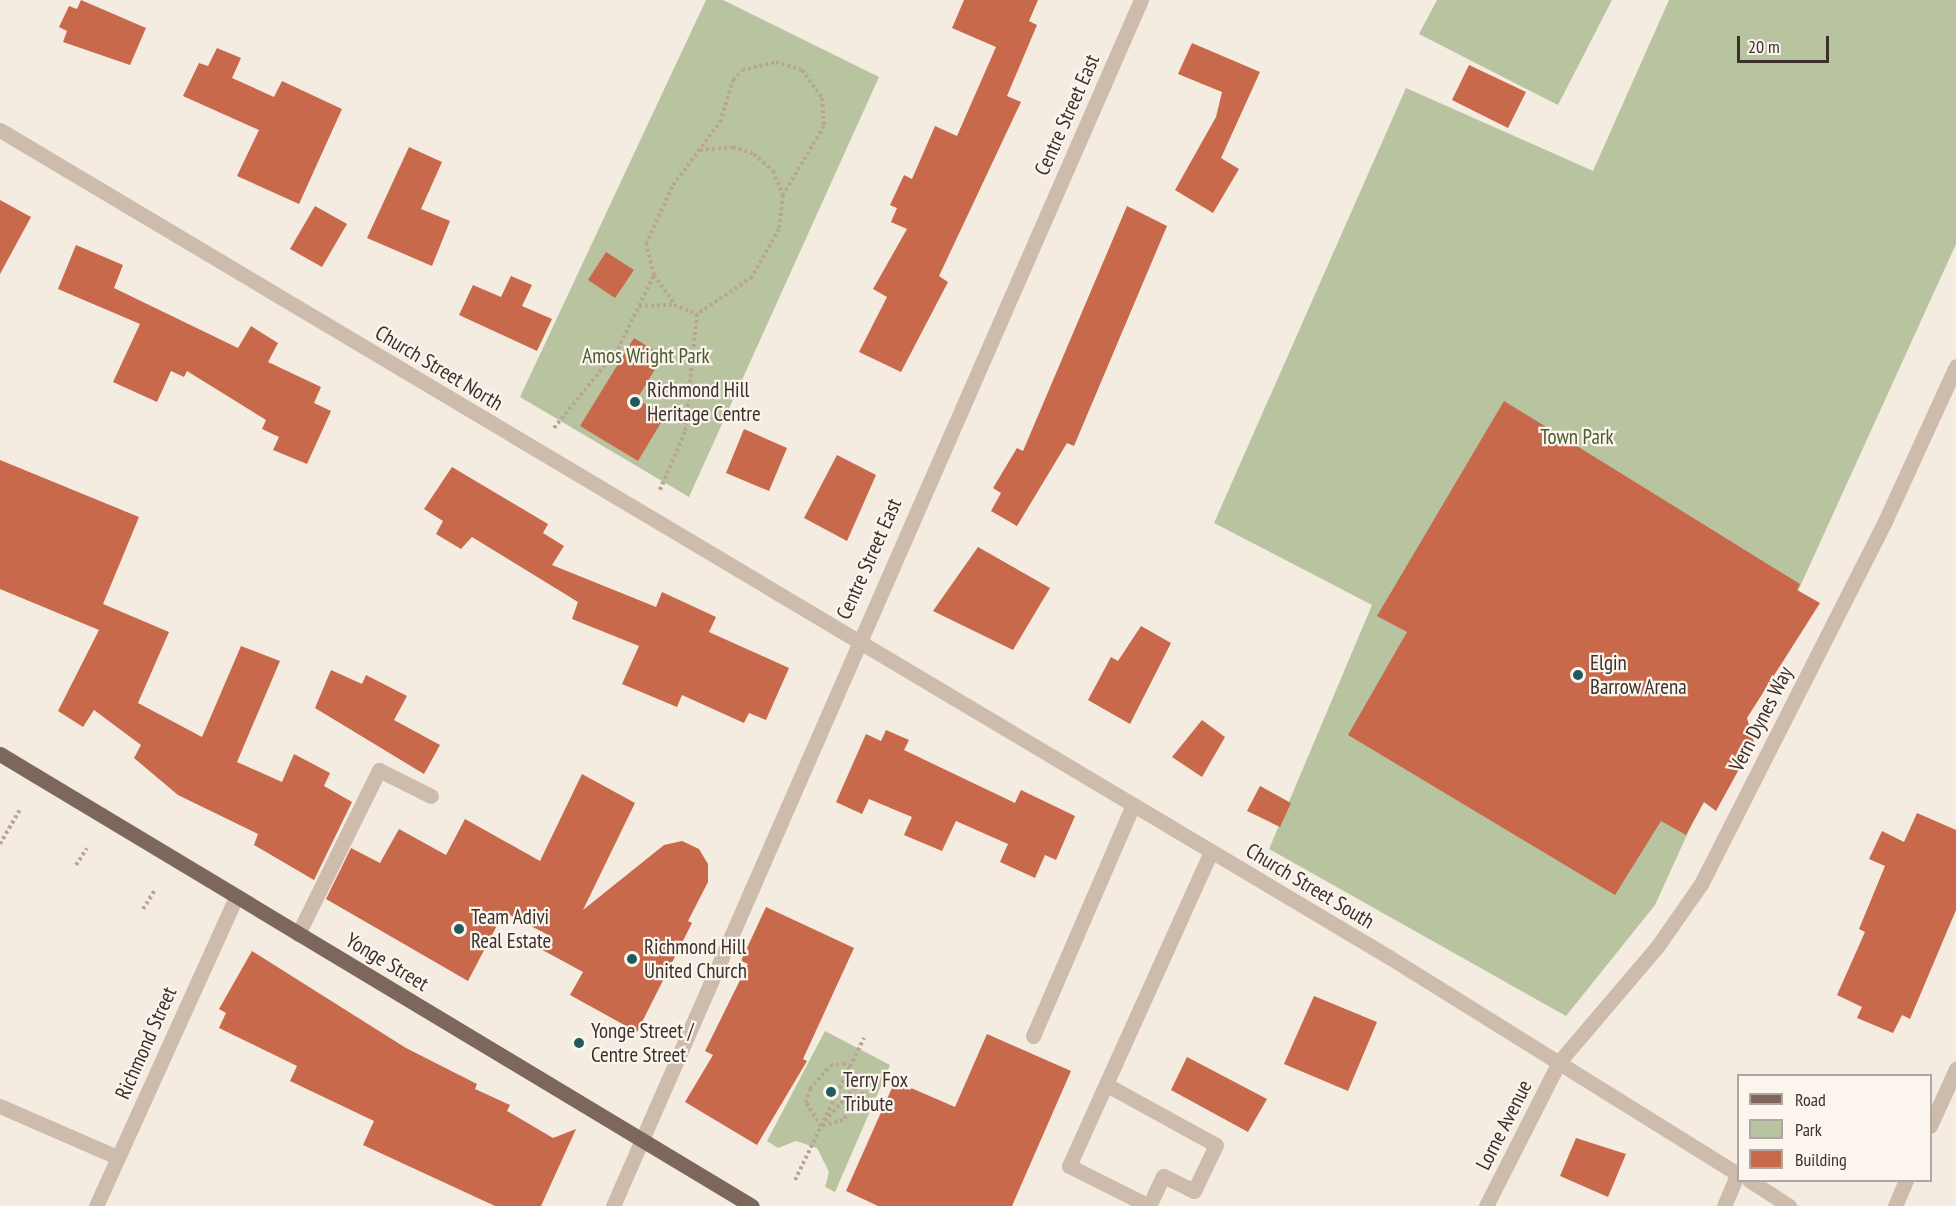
<!DOCTYPE html>
<html>
<head>
<meta charset="utf-8">
<style>
	body { margin:0 }
	#map { position:relative; width:1956px; height:1206px; overflow:hidden; background:#f4ebe1; font-family:"PT Sans Narrow",sans-serif }
	div>[style] { position:absolute }
	.green>* { inset:0; background:#b8c4a0 }
	.building>* { inset:0; background:#c8694b }
	.path>* { height:4px; margin-top:-2px; transform-origin:0; background:repeating-linear-gradient(90deg,#b9a596 0 3px,transparent 0 6px) }
	.service>* { height:15px; margin:-7.5px; padding:0 7.5px; transform-origin:7.5px; border-radius:7.5px; background:#cdbbac }
	.minor>* { height:15px; margin:-7.5px; padding:0 7.5px; transform-origin:7.5px; border-radius:7.5px; background:#cdbbac }
	.primary>* { height:15px; margin:-7.5px; padding:0 7.5px; transform-origin:7.5px; border-radius:7.5px; background:#7d675c }
	.dots>* { width:16px; height:16px; translate:-50% -50%; box-sizing:border-box; border:3px solid #fbf5ee; border-radius:50% }
	span { translate:-50% -50%; white-space:nowrap; text-align:center; line-height:1.15; -webkit-text-stroke:4.5px #fbf5ee; paint-order:stroke }
	.street-label { font-size:21px; color:#3b302b }
	.park-label { font-size:21px; color:#4a5a2e }
	.poi-label { font-size:21px; color:#3b302b }
	.left { translate:0 -50%; text-align:left }
	.legend { position:absolute; left:1737px; top:1074px; width:195px; height:108px; box-sizing:border-box; background:#fbf5ee; border:2px solid #aea6a0; margin:0; padding:8px 10px; list-style:none; font-size:18px; color:#3b302b }
	.legend li { display:flex; align-items:center; gap:12px; height:30px }
	.legend b { width:30px; border:2px solid #aea6a0 }
	.scale { position:absolute; left:1737px; top:36px; width:92px; height:27px; box-sizing:border-box; border:3px solid #3b302b; border-top:0; padding-left:8px; font-size:18px; line-height:21px; white-space:nowrap; color:#3b302b; -webkit-text-stroke:4px #fbf5ee; paint-order:stroke }
</style>
</head>
<body>
<div id="map">
	<div class="green">
		<i style="clip-path:polygon(706px 0,723px 0,879px 77px,689px 497px,520px 397px)"></i>
		<i style="clip-path:polygon(1437px 0,1612px 0,1558px 105px,1419px 34px)"></i>
		<i style="clip-path:polygon(1669px 0,1956px 0,1956px 244px,1655px 905px,1566px 1016px,1269px 849px,1372px 605px,1214px 523px,1406px 88px,1593px 171px)"></i>
		<i style="clip-path:polygon(825px 1031px,890px 1065px,835px 1192px,825px 1187px,829px 1172px,817px 1148px,796px 1141px,778px 1148px,767px 1141px)"></i>
	</div>
	<div class="building">
		<i style="clip-path:polygon(81px 0,146px 28px,130px 65px,63px 42px,67px 31px,59px 27px,69px 6px,77px 9px)"></i>
		<i style="clip-path:polygon(964px 0,1038px 0,1029px 21px,1037px 25px,1007px 96px,1021px 102px,939px 276px,948px 282px,901px 372px,859px 352px,887px 297px,873px 289px,907px 229px,891px 222px,897px 208px,890px 205px,904px 175px,912px 179px,935px 126px,957px 136px,996px 47px,952px 28px)"></i>
		<i style="clip-path:polygon(1192px 43px,1260px 72px,1221px 158px,1239px 169px,1213px 213px,1175px 190px,1216px 117px,1222px 92px,1178px 74px)"></i>
		<i style="clip-path:polygon(217px 48px,241px 58px,232px 78px,274px 97px,282px 81px,342px 109px,299px 204px,237px 176px,259px 130px,183px 96px,199px 63px,208px 66px)"></i>
		<i style="clip-path:polygon(1469px 65px,1526px 92px,1508px 128px,1452px 100px)"></i>
		<i style="clip-path:polygon(409px 147px,442px 162px,421px 209px,450px 221px,432px 266px,367px 238px)"></i>
		<i style="clip-path:polygon(0 200px,31px 217px,0 274px)"></i>
		<i style="clip-path:polygon(315px 206px,347px 224px,322px 267px,290px 249px)"></i>
		<i style="clip-path:polygon(1127px 206px,1167px 226px,1074px 446px,1067px 443px,1017px 526px,991px 511px,1001px 493px,993px 488px,1017px 448px,1023px 451px)"></i>
		<i style="clip-path:polygon(76px 245px,123px 265px,114px 288px,238px 348px,251px 326px,278px 343px,268px 362px,321px 387px,314px 403px,331px 411px,307px 464px,273px 450px,279px 437px,262px 429px,266px 420px,187px 371px,184px 377px,171px 371px,157px 402px,113px 382px,140px 324px,58px 289px)"></i>
		<i style="clip-path:polygon(606px 252px,634px 270px,615px 298px,588px 280px)"></i>
		<i style="clip-path:polygon(511px 276px,532px 285px,522px 306px,552px 319px,537px 351px,459px 315px,473px 285px,501px 297px)"></i>
		<i style="clip-path:polygon(634px 338px,663px 356px,637px 399px,665px 416px,638px 461px,580px 426px)"></i>
		<i style="clip-path:polygon(1504px 401px,1800px 584px,1797px 590px,1820px 603px,1747px 718px,1754px 742px,1716px 811px,1704px 802px,1686px 835px,1661px 821px,1615px 895px,1348px 735px,1407px 632px,1377px 616px)"></i>
		<i style="clip-path:polygon(744px 429px,787px 448px,769px 491px,726px 473px)"></i>
		<i style="clip-path:polygon(837px 455px,876px 475px,847px 541px,804px 518px)"></i>
		<i style="clip-path:polygon(0 460px,139px 517px,103px 604px,169px 632px,138px 703px,202px 737px,241px 646px,280px 661px,237px 762px,282px 782px,294px 754px,330px 773px,324px 786px,352px 802px,314px 880px,254px 845px,258px 834px,178px 795px,134px 758px,141px 745px,94px 710px,83px 727px,58px 711px,99px 630px,0 589px)"></i>
		<i style="clip-path:polygon(452px 467px,548px 524px,543px 533px,564px 546px,552px 565px,656px 607px,662px 592px,716px 617px,709px 632px,789px 668px,766px 720px,749px 713px,744px 723px,682px 695px,677px 707px,622px 684px,639px 646px,572px 619px,578px 602px,472px 537px,461px 549px,436px 534px,443px 521px,424px 509px)"></i>
		<i style="clip-path:polygon(978px 547px,1050px 588px,1013px 650px,933px 611px)"></i>
		<i style="clip-path:polygon(1141px 626px,1171px 643px,1130px 724px,1088px 700px,1111px 657px,1118px 661px)"></i>
		<i style="clip-path:polygon(331px 670px,362px 684px,366px 675px,407px 696px,394px 720px,440px 745px,424px 774px,315px 708px)"></i>
		<i style="clip-path:polygon(1202px 720px,1225px 737px,1202px 777px,1172px 757px)"></i>
		<i style="clip-path:polygon(886px 730px,909px 740px,904px 750px,1015px 803px,1021px 790px,1075px 816px,1056px 860px,1045px 855px,1035px 878px,1000px 862px,1008px 844px,956px 821px,942px 851px,904px 835px,912px 817px,869px 799px,862px 814px,836px 802px,866px 734px,881px 741px)"></i>
		<i style="clip-path:polygon(582px 774px,635px 803px,583px 910px,664px 845px,682px 841px,699px 849px,708px 864px,708px 882px,688px 921px,692px 923px,637px 1032px,570px 995px,583px 972px,537px 947px,550px 936px,504px 912px,468px 981px,326px 899px,351px 848px,380px 863px,399px 829px,446px 855px,465px 819px,540px 861px)"></i>
		<i style="clip-path:polygon(1260px 786px,1291px 803px,1280px 827px,1247px 811px)"></i>
		<i style="clip-path:polygon(1917px 813px,1956px 830px,1956px 910px,1910px 1019px,1902px 1015px,1893px 1033px,1857px 1018px,1862px 1007px,1837px 995px,1865px 932px,1859px 929px,1885px 866px,1869px 859px,1882px 831px,1904px 842px)"></i>
		<i style="clip-path:polygon(766px 907px,854px 948px,803px 1059px,807px 1061px,757px 1145px,685px 1102px,713px 1055px,705px 1051px,748px 964px,741px 961px)"></i>
		<i style="clip-path:polygon(252px 951px,406px 1048px,477px 1084px,475px 1089px,510px 1105px,507px 1111px,553px 1138px,576px 1129px,541px 1206px,495px 1206px,363px 1145px,374px 1121px,290px 1081px,297px 1066px,219px 1028px,226px 1013px,219px 1009px)"></i>
		<i style="clip-path:polygon(1314px 996px,1377px 1022px,1348px 1091px,1284px 1064px)"></i>
		<i style="clip-path:polygon(987px 1034px,1071px 1071px,1012px 1206px,878px 1206px,846px 1191px,895px 1081px,955px 1107px)"></i>
		<i style="clip-path:polygon(1187px 1057px,1267px 1099px,1248px 1132px,1171px 1090px)"></i>
		<i style="clip-path:polygon(1576px 1138px,1626px 1154px,1608px 1197px,1560px 1176px)"></i>
	</div>
	<div class="path">
		<i style="left:700px;top:150px;width:33px;rotate:-5deg"></i>
		<i style="left:733px;top:147px;width:22px;rotate:18deg"></i>
		<i style="left:754px;top:154px;width:25px;rotate:42deg"></i>
		<i style="left:773px;top:171px;width:26px;rotate:67deg"></i>
		<i style="left:654px;top:275px;width:35px;rotate:55deg"></i>
		<i style="left:639px;top:306px;width:35px;rotate:-2deg"></i>
		<i style="left:674px;top:305px;width:25px;rotate:21deg"></i>
		<i style="left:554px;top:428px;width:102px;rotate:-51deg"></i>
		<i style="left:618px;top:349px;width:82px;rotate:-64.1deg"></i>
		<i style="left:654px;top:275px;width:32px;rotate:-104deg"></i>
		<i style="left:646px;top:244px;width:65px;rotate:-65.4deg"></i>
		<i style="left:673px;top:185px;width:79px;rotate:-53.3deg"></i>
		<i style="left:720px;top:122px;width:44px;rotate:-72.8deg"></i>
		<i style="left:733px;top:80px;width:13px;rotate:-48deg"></i>
		<i style="left:742px;top:70px;width:35px;rotate:-13deg"></i>
		<i style="left:776px;top:62px;width:27px;rotate:17deg"></i>
		<i style="left:802px;top:70px;width:34px;rotate:54deg"></i>
		<i style="left:822px;top:98px;width:28px;rotate:86deg"></i>
		<i style="left:824px;top:126px;width:80px;rotate:120.7deg"></i>
		<i style="left:783px;top:195px;width:34px;rotate:97deg"></i>
		<i style="left:779px;top:229px;width:55px;rotate:119.4deg"></i>
		<i style="left:752px;top:277px;width:66px;rotate:146.1deg"></i>
		<i style="left:697px;top:314px;width:119px;rotate:95.8deg"></i>
		<i style="left:685px;top:432px;width:65px;rotate:113.4deg"></i>
		<i style="left:0;top:844px;width:39px;rotate:-60deg"></i>
		<i style="left:76px;top:865px;width:20px;rotate:-57deg"></i>
		<i style="left:143px;top:909px;width:22px;rotate:-58deg"></i>
		<i style="left:843px;top:1063px;width:25px;rotate:42deg"></i>
		<i style="left:862px;top:1080px;width:18px;rotate:90deg"></i>
		<i style="left:862px;top:1098px;width:29px;rotate:131deg"></i>
		<i style="left:843px;top:1120px;width:23px;rotate:165deg"></i>
		<i style="left:821px;top:1126px;width:27px;rotate:-123deg"></i>
		<i style="left:806px;top:1103px;width:15px;rotate:-74deg"></i>
		<i style="left:810px;top:1089px;width:30px;rotate:-49deg"></i>
		<i style="left:830px;top:1066px;width:13px;rotate:-13deg"></i>
		<i style="left:825px;top:1121px;width:55px;rotate:-47.9deg"></i>
		<i style="left:795px;top:1180px;width:158px;rotate:-64.1deg"></i>
	</div>
	<div class="service">
		<i style="left:298px;top:934px;width:183px;rotate:-63.7deg"></i>
		<i style="left:379px;top:770px;width:58px;rotate:26.6deg"></i>
		<i style="left:1033px;top:1036px;width:252px;rotate:-66.6deg"></i>
		<i style="left:1559px;top:1062px;width:151px;rotate:-49.6deg"></i>
		<i style="left:1657px;top:947px;width:77px;rotate:-55.1deg"></i>
		<i style="left:1701px;top:884px;width:409px;rotate:-63.1deg"></i>
		<i style="left:1886px;top:519px;width:168px;rotate:-65.4deg"></i>
		<i style="left:1107px;top:1085px;width:124px;rotate:28.8deg"></i>
		<i style="left:1216px;top:1145px;width:51px;rotate:115.6deg"></i>
		<i style="left:1194px;top:1191px;width:34px;rotate:-154deg"></i>
		<i style="left:1163px;top:1176px;width:33px;rotate:115deg"></i>
		<i style="left:1149px;top:1206px;width:89px;rotate:-153.4deg"></i>
		<i style="left:1069px;top:1166px;width:345px;rotate:-65.7deg"></i>
		<i style="left:0;top:1106px;width:128px;rotate:23.6deg"></i>
		<i style="left:1724px;top:1206px;width:36px;rotate:-67deg"></i>
	</div>
	<div class="minor">
		<i style="left:0;top:130px;width:1617px;rotate:30.77deg"></i>
		<i style="left:1389px;top:957px;width:411px;rotate:31.9deg"></i>
		<i style="left:1930px;top:1126px;width:63px;rotate:-65.5deg"></i>
		<i style="left:1749px;top:1180px;width:48px;rotate:33deg"></i>
		<i style="left:96px;top:1206px;width:338px;rotate:-65.6deg"></i>
		<i style="left:613px;top:1206px;width:1317px;rotate:-66.36deg"></i>
		<i style="left:1486px;top:1206px;width:161px;rotate:-63.1deg"></i>
		<i style="left:1895px;top:1206px;width:28px;rotate:-67deg"></i>
	</div>
	<div class="primary">
		<i style="left:0;top:754px;width:877px;rotate:31.01deg"></i>
	</div>
	<div class="dots">
		<i style="left:635px;top:402px;background:#1f5a5e"></i>
		<i style="left:1578px;top:675px;background:#1f5a5e"></i>
		<i style="left:459px;top:929px;background:#1f5a5e"></i>
		<i style="left:632px;top:959px;background:#1f5a5e"></i>
		<i style="left:579px;top:1043px;background:#1f5a5e"></i>
		<i style="left:831px;top:1092px;background:#1f5a5e"></i>
	</div>
	<div class="street-label">
		<span style="left:1067px;top:115px;rotate:-66deg">Centre Street East</span>
		<span style="left:439px;top:368px;rotate:31deg">Church Street North</span>
		<span style="left:869px;top:559px;rotate:-66deg">Centre Street East</span>
		<span style="left:1761px;top:719px;rotate:-63deg">Vern Dynes Way</span>
		<span style="left:1310px;top:886px;rotate:31deg">Church Street South</span>
		<span style="left:387px;top:962px;rotate:31deg">Yonge Street</span>
		<span style="left:146px;top:1043px;rotate:-66deg">Richmond Street</span>
		<span style="left:1504px;top:1125px;rotate:-63deg">Lorne Avenue</span>
	</div>
	<div class="park-label">
		<span style="left:646px;top:356px">Amos Wright Park</span>
		<span style="left:1577px;top:437px">Town Park</span>
	</div>
	<div class="poi-label">
		<span class="left" style="left:647px;top:402px">Richmond Hill<br>Heritage Centre</span>
		<span class="left" style="left:1590px;top:675px">Elgin<br>Barrow Arena</span>
		<span class="left" style="left:471px;top:929px">Team Adivi<br>Real Estate</span>
		<span class="left" style="left:644px;top:959px">Richmond Hill<br>United Church</span>
		<span class="left" style="left:591px;top:1043px">Yonge Street /<br>Centre Street</span>
		<span class="left" style="left:843px;top:1092px">Terry Fox<br>Tribute</span>
	</div>
	<ul class="legend">
	<li><b style="height:8px;background:#7d675c"></b>Road</li>
	<li><b style="height:16px;background:#b8c4a0"></b>Park</li>
	<li><b style="height:16px;background:#c8694b"></b>Building</li>
	</ul>
	<div class="scale">20 m</div>
</div>
</body>
</html>
